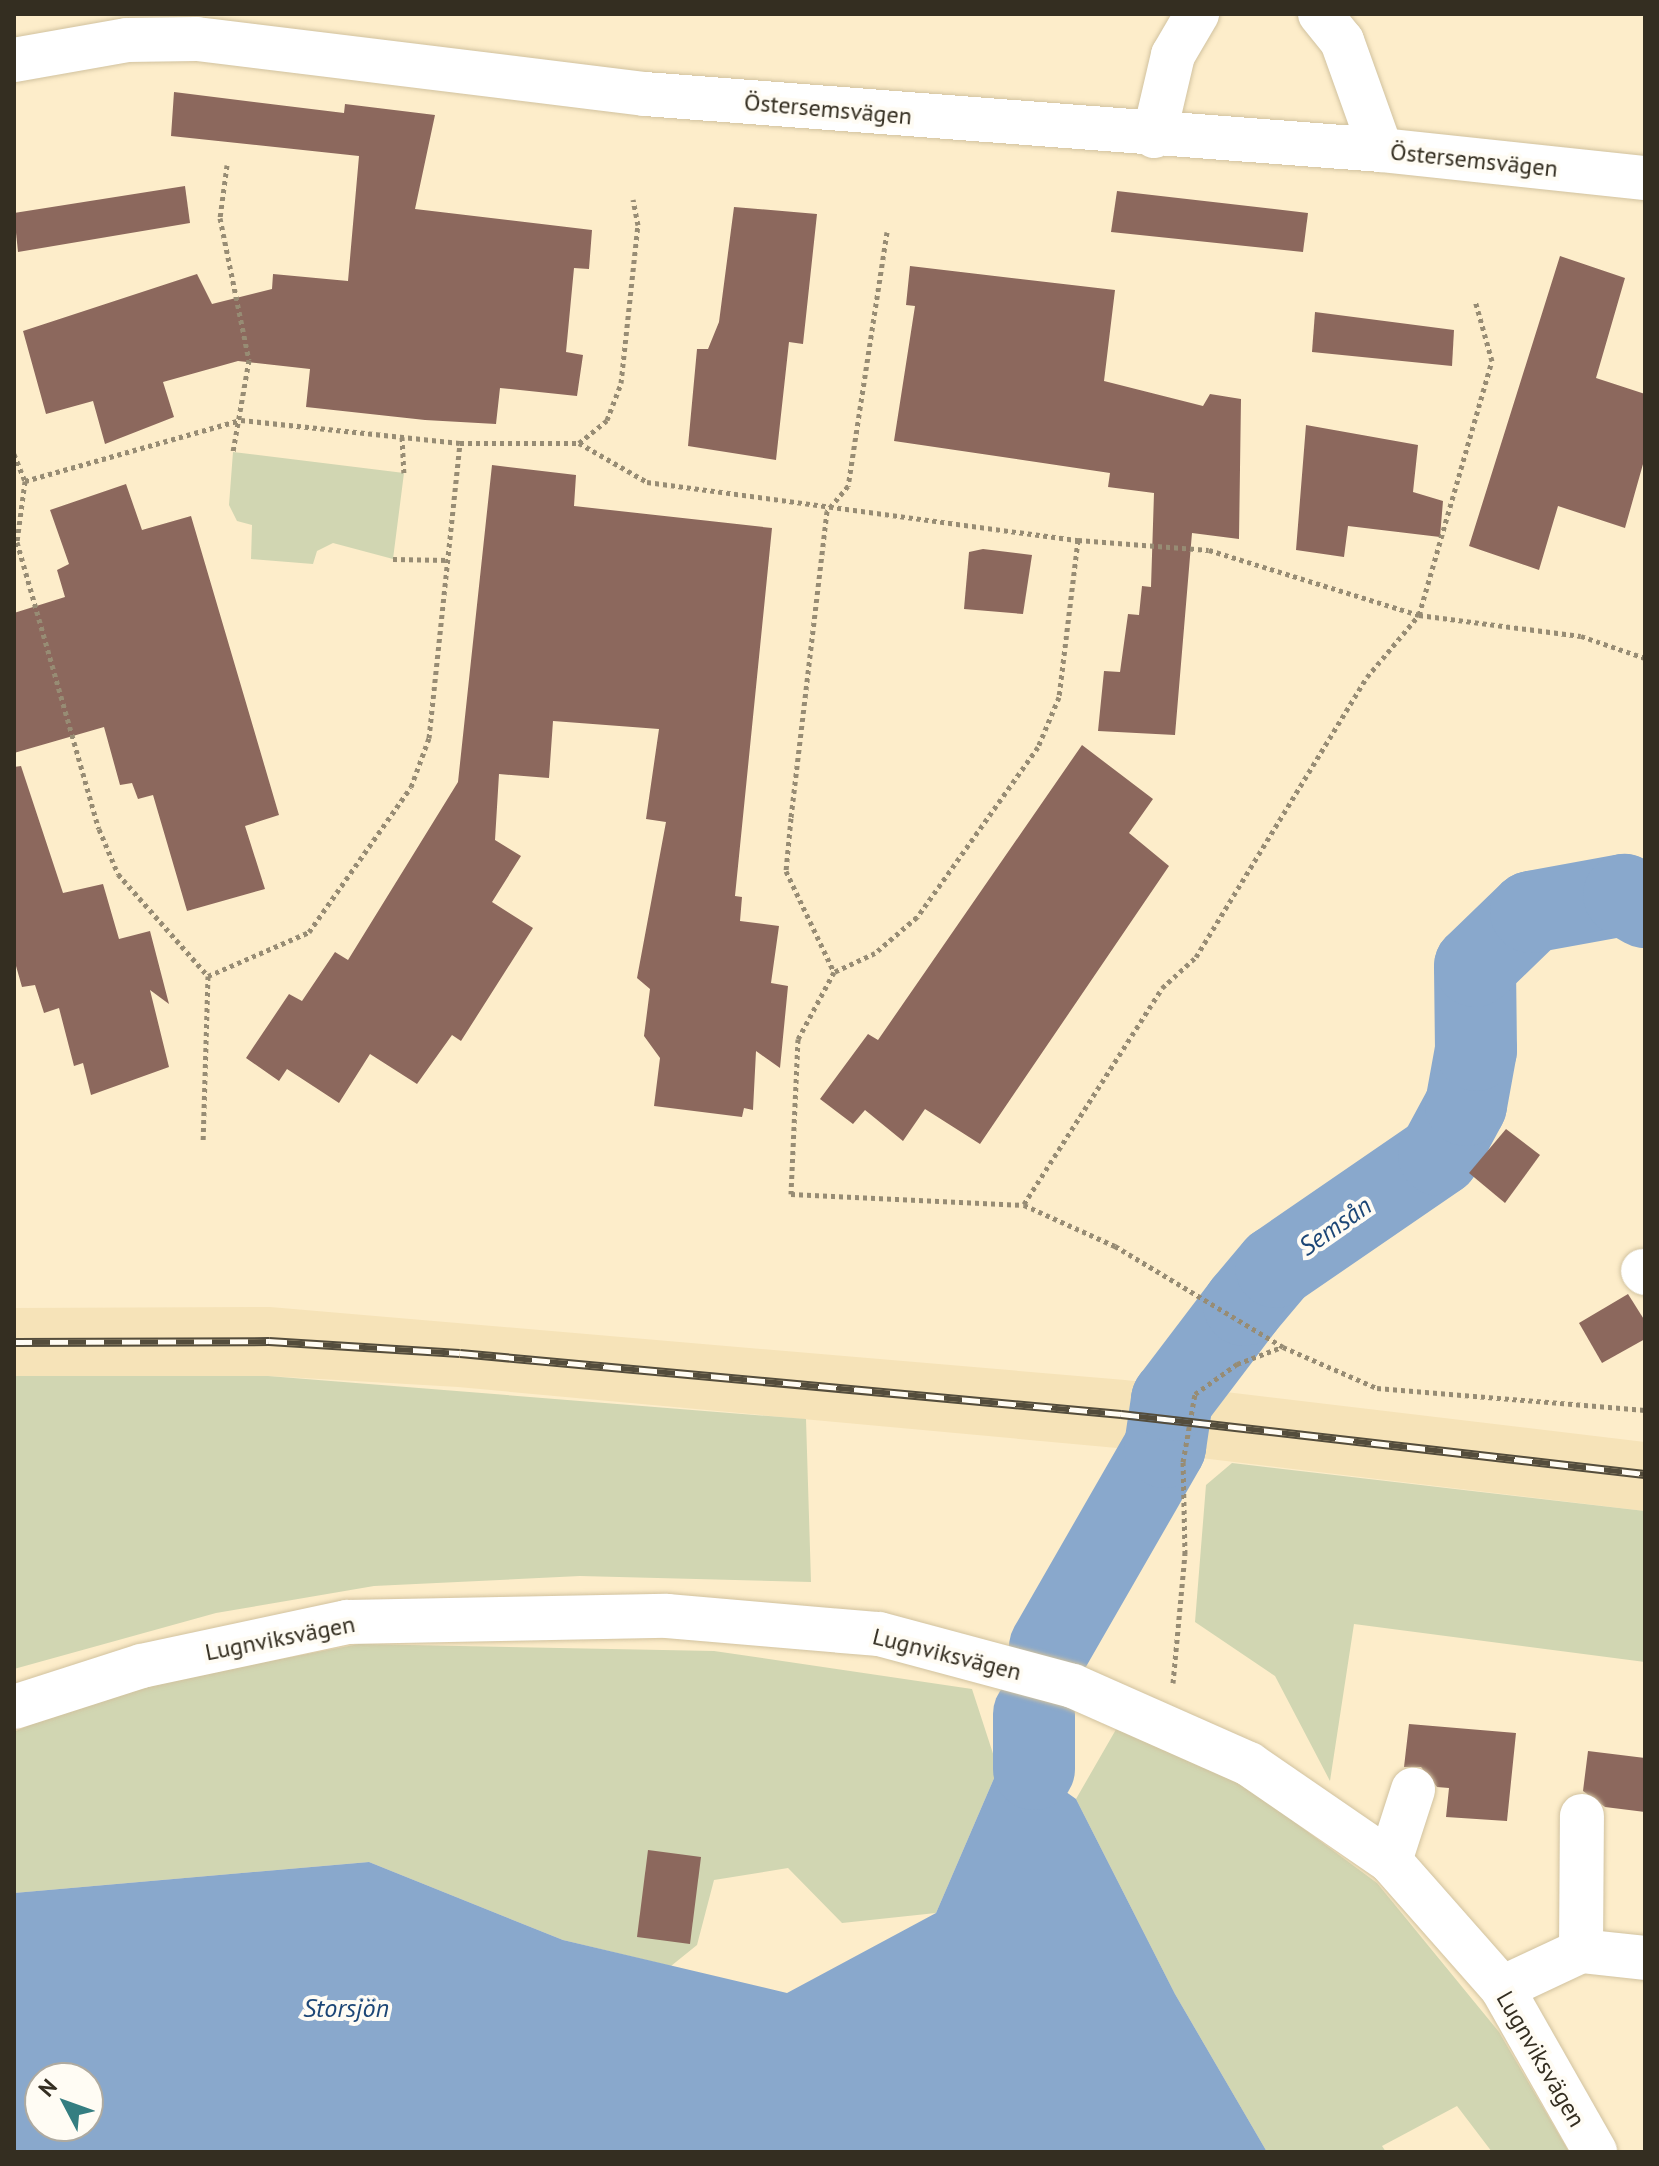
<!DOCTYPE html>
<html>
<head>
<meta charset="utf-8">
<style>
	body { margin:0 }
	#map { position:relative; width:1659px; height:2166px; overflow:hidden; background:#fdedca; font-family:"PT Sans",sans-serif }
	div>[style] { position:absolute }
	.built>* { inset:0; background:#f6e3b8 }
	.green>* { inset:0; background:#d1d6b2 }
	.water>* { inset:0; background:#89a8cc }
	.river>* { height:82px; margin:-41px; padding:0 41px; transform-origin:41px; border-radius:41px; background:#89a8cc }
	.building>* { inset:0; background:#8c685d }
	.path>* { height:5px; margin-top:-2.5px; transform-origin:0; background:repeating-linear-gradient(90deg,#978c74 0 4px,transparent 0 8px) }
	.roads { filter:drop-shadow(0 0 2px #d1c29f) drop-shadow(0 0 2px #d1c29f) }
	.minor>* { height:44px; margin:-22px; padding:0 22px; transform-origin:22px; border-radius:22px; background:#fff }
	.rail>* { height:9px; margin-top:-4.5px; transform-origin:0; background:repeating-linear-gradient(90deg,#fffcf4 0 18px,#544d3c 0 36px); box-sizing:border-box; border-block:2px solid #544d3c }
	span { translate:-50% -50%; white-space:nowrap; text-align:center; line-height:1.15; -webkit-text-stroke:8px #fffcf4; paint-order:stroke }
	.street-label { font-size:24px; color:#342e21 }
	.water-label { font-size:26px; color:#1c4676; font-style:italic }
	.frame { position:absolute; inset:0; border:16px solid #342e21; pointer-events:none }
	.north { position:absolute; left:24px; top:2062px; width:80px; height:80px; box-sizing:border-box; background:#fffcf4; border:2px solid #aeaaa0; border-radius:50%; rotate:311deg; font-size:22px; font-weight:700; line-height:32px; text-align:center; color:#342e21 }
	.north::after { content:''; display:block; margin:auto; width:28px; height:36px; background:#357e81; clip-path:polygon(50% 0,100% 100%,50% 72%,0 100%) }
</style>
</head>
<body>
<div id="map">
	<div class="built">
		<i style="clip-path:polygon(270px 1307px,1125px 1380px,1645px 1442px,1645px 1511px,1117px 1448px,458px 1387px,268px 1376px,14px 1376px,14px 1308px)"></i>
	</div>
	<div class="green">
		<i style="clip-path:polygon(233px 452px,404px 473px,393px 559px,333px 543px,317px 551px,313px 564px,251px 559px,252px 525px,237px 521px,229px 505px)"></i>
		<i style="clip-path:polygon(14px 1376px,268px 1376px,806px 1419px,811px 1582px,580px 1576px,374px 1586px,216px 1613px,14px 1669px)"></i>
		<i style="clip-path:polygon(1232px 1463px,1645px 1511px,1645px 1662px,1354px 1624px,1330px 1781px,1275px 1676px,1195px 1622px,1206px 1485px)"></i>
		<i style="clip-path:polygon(359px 1644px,714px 1651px,972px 1689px,998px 1769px,936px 1913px,842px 1923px,788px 1868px,714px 1880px,697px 1945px,671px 1966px,563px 1940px,369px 1862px,14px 1893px,14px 1732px,95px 1695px)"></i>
		<i style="clip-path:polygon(1118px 1726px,1224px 1770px,1377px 1883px,1499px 2032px,1569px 2152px,1492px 2152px,1457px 2106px,1382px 2146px,1386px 2152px,1267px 2152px,1175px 1994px,1076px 1799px)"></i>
	</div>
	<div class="water">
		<i style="clip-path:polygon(evenodd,998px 1769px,1034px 1769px,1076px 1799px,1175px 1994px,1267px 2152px,14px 2152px,14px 1893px,369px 1862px,563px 1940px,787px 1993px,936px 1913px,998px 1769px,40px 2078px,88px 2078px,88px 2126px,40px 2126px,40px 2078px)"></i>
	</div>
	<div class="river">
		<i style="left:1050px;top:1647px;width:231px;rotate:-60.1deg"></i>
		<i style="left:1165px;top:1447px;width:48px;rotate:-81.5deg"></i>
		<i style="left:1172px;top:1400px;width:119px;rotate:-52.8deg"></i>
		<i style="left:1244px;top:1305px;width:50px;rotate:-49.9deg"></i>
		<i style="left:1276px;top:1267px;width:198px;rotate:-34.5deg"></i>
		<i style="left:1439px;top:1155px;width:57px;rotate:-61.6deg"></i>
		<i style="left:1466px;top:1105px;width:56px;rotate:-79.7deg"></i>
		<i style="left:1476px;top:1050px;width:84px;rotate:-90.7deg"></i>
		<i style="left:1475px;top:966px;width:78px;rotate:-44deg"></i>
		<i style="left:1531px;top:912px;width:95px;rotate:-10.4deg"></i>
		<i style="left:1624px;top:895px;width:24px;rotate:30deg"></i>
		<i style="left:1034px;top:1714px;width:55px;rotate:90deg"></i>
	</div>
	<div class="building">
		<i style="clip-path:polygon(174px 92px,344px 113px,345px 104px,435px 115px,415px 209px,592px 230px,589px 269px,574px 268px,566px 352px,583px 355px,577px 396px,500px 388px,496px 424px,425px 420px,306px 407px,310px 369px,238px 361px,163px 382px,174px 417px,105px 444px,93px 401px,46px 414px,23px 331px,197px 274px,212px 304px,272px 289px,273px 274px,348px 281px,359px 156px,171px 136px)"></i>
		<i style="clip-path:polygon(185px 186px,190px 223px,18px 252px,14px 213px)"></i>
		<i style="clip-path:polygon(1117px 191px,1308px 213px,1303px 252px,1111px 232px)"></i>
		<i style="clip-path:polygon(734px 207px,817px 214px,803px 344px,789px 342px,776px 460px,688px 446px,697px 349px,708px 349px,719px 322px)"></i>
		<i style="clip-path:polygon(1560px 256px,1625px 278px,1596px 378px,1645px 394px,1645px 457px,1625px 528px,1558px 506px,1539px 570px,1469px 546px)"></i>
		<i style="clip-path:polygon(910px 266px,1115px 290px,1104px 381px,1203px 406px,1210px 394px,1241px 399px,1239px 539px,1192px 533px,1175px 735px,1098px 731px,1104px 671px,1120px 672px,1128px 614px,1139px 615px,1142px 586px,1151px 587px,1154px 493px,1108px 487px,1110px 473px,894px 441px,915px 306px,906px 305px)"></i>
		<i style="clip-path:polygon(1315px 312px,1454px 330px,1452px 366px,1312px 352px)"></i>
		<i style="clip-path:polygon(1306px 425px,1418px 445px,1413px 492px,1443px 501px,1440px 537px,1348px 526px,1344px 557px,1296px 550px)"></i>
		<i style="clip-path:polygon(492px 465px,576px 475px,574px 506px,772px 528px,735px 896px,742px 897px,740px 921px,779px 926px,771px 983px,788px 986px,780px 1068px,756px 1051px,753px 1110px,744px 1108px,742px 1117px,654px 1106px,660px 1058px,644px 1036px,650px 989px,637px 978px,666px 822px,646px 819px,659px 729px,553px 721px,549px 778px,499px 774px,495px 840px,521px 856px,492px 902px,533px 928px,461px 1041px,452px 1035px,417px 1084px,370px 1054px,339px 1103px,287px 1069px,279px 1081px,246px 1058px,289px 994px,302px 1001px,335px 952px,348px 960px,458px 782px)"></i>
		<i style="clip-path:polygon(126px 484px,142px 530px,191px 516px,279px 815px,245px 826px,265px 889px,187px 911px,153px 795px,138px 799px,132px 783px,120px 785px,104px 727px,14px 753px,14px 613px,65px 597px,57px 570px,69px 564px,50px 510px)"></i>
		<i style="clip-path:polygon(983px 549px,1032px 555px,1023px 614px,964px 609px,969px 552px)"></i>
		<i style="clip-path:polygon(1082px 745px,1153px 799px,1129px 833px,1169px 866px,980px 1144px,925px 1109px,903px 1141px,865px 1110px,853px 1124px,820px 1099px,868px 1034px,878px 1040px)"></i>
		<i style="clip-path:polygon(21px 766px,63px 893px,103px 884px,119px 939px,150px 931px,169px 1004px,150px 990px,169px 1067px,91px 1095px,83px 1063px,74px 1066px,59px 1008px,44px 1013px,35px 985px,22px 987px,14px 959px,14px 767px)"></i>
		<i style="clip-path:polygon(1506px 1129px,1540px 1155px,1505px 1203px,1469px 1173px)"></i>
		<i style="clip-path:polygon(1628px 1294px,1645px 1321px,1645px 1339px,1602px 1363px,1579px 1323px)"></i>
		<i style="clip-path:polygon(1409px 1724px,1516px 1733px,1507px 1821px,1446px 1817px,1449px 1788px,1437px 1787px,1421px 1767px,1404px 1767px)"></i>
		<i style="clip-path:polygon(1588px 1751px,1645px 1758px,1645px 1812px,1605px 1807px,1583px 1791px)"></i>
		<i style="clip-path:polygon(648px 1850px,701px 1857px,690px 1944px,637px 1937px)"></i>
	</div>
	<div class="path">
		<i style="left:227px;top:165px;width:53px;rotate:97.5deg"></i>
		<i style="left:220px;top:218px;width:145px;rotate:78.5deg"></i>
		<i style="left:249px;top:360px;width:93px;rotate:99.9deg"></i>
		<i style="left:887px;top:232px;width:257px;rotate:98.7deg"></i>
		<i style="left:848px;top:486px;width:33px;rotate:130deg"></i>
		<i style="left:827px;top:511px;width:309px;rotate:96.7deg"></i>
		<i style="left:791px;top:818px;width:53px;rotate:95.4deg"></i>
		<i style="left:786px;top:871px;width:112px;rotate:64.6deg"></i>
		<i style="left:834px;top:972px;width:76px;rotate:118.2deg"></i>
		<i style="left:798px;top:1039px;width:155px;rotate:92.6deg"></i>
		<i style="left:791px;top:1194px;width:233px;rotate:2.7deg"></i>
		<i style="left:1024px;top:1205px;width:100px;rotate:24.3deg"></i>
		<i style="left:1115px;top:1246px;width:196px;rotate:31deg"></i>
		<i style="left:1283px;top:1347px;width:103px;rotate:23.6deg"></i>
		<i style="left:1377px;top:1388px;width:269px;rotate:4.7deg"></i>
		<i style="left:402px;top:437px;width:36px;rotate:87deg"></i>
		<i style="left:579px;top:443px;width:78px;rotate:29.8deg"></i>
		<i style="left:647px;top:482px;width:435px;rotate:7.7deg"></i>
		<i style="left:1078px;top:540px;width:158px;rotate:96.9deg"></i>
		<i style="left:1059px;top:697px;width:54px;rotate:112.8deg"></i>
		<i style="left:1038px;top:747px;width:209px;rotate:125.4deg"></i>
		<i style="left:917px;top:917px;width:55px;rotate:139.4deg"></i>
		<i style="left:875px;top:953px;width:45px;rotate:155.1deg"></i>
		<i style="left:14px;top:454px;width:29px;rotate:68deg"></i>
		<i style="left:25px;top:481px;width:62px;rotate:97.5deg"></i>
		<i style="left:17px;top:542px;width:298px;rotate:74.1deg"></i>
		<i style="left:99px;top:829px;width:49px;rotate:67.1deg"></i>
		<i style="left:118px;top:874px;width:136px;rotate:48.6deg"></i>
		<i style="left:208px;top:976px;width:166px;rotate:91.7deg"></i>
		<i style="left:25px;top:481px;width:224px;rotate:-15.8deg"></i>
		<i style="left:241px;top:420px;width:220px;rotate:6deg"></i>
		<i style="left:1078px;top:540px;width:131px;rotate:4.4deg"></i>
		<i style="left:1209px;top:550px;width:220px;rotate:17.2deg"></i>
		<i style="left:1419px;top:615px;width:264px;rotate:-74deg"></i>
		<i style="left:1492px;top:361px;width:63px;rotate:-105.6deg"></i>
		<i style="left:393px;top:559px;width:55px;rotate:1deg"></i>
		<i style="left:208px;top:976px;width:110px;rotate:-23.5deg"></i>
		<i style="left:309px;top:932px;width:177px;rotate:-54.9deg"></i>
		<i style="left:411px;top:787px;width:52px;rotate:-69.8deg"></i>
		<i style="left:429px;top:738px;width:297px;rotate:-84deg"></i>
		<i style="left:460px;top:443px;width:119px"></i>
		<i style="left:579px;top:443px;width:36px;rotate:-39deg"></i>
		<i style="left:607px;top:420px;width:40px;rotate:-69deg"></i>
		<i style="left:621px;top:383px;width:159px;rotate:-83.9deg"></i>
		<i style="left:638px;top:225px;width:26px;rotate:-101deg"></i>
		<i style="left:1024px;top:1204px;width:256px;rotate:-57.4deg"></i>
		<i style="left:1162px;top:988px;width:46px;rotate:-42.4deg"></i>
		<i style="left:1196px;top:957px;width:328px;rotate:-58.6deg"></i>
		<i style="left:1367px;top:677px;width:81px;rotate:-50deg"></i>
		<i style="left:1419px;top:615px;width:163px;rotate:7.4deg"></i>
		<i style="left:1581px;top:636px;width:68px;rotate:19deg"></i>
		<i style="left:1173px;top:1683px;width:130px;rotate:-84.7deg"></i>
		<i style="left:1185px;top:1554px;width:92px;rotate:-91.2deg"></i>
		<i style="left:1183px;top:1462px;width:69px;rotate:-80deg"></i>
		<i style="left:1195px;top:1394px;width:52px;rotate:-35.5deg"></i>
		<i style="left:1237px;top:1364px;width:48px;rotate:-20.7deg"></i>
	</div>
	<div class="roads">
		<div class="minor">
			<i style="left:1320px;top:14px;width:35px;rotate:51deg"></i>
			<i style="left:1342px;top:41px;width:116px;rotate:70.3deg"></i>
			<i style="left:14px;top:60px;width:115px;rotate:-10deg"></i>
			<i style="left:127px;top:40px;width:70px;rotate:-0.8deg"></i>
			<i style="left:197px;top:39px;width:451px;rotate:7deg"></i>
			<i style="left:645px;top:94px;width:738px;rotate:4.35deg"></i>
			<i style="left:1381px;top:150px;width:265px;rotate:6.1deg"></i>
			<i style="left:1154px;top:136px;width:83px;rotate:-76.8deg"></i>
			<i style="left:1173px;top:55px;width:48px;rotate:-59.7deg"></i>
			<i style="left:1643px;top:1271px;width:3px;rotate:45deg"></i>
			<i style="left:14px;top:1707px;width:134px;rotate:-17.8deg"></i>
			<i style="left:142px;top:1666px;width:210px;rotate:-12.1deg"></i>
			<i style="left:347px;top:1622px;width:320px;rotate:-1.1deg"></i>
			<i style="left:667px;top:1616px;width:213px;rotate:4.9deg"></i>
			<i style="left:879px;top:1634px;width:201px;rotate:15deg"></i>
			<i style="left:1073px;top:1686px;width:193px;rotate:23.9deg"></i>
			<i style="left:1249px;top:1764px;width:171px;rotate:34.5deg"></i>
			<i style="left:1390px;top:1861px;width:169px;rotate:48.6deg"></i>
			<i style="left:1502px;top:1988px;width:189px;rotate:60.4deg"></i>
			<i style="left:1390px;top:1861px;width:75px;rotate:-72.1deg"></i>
			<i style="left:1581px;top:1951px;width:135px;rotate:-89.6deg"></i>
			<i style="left:1502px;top:1988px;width:87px;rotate:-25.1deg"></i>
			<i style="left:1581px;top:1951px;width:64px;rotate:6.2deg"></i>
		</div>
	</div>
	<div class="rail">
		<i style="left:14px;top:1342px;width:255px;rotate:-0.2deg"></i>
		<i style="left:269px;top:1341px;width:191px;rotate:3.6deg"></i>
		<i style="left:460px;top:1353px;width:664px;rotate:5.27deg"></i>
		<i style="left:1121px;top:1414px;width:527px;rotate:6.53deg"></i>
	</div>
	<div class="street-label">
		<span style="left:828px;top:109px;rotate:5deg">Östersemsvägen</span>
		<span style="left:1474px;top:160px;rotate:6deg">Östersemsvägen</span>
		<span style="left:280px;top:1638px;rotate:-11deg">Lugnviksvägen</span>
		<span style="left:947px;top:1654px;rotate:14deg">Lugnviksvägen</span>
		<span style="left:1541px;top:2059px;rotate:60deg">Lugnviksvägen</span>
	</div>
	<div class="water-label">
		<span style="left:1335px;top:1226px;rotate:-35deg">Semsån</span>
		<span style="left:346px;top:2008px">Storsjön</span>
	</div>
	<div class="frame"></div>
	<div class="north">N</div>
</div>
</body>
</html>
